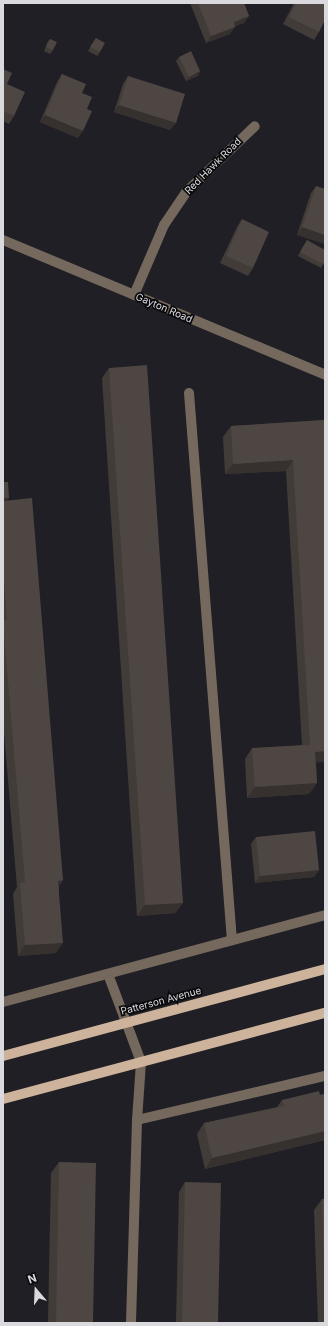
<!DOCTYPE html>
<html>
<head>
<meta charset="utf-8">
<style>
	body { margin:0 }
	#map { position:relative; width:328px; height:1326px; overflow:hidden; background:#201f25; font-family:Inter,sans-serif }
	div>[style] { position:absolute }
	.minor>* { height:10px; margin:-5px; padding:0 5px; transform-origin:5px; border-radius:5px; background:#75695d }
	.major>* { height:10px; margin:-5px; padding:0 5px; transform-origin:5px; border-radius:5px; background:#cdb39b }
	.wall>* { inset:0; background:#423c39 }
	.shaded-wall>* { inset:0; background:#36312e }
	.building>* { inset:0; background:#4d4642 }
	span { translate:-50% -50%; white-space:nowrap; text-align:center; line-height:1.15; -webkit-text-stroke:3.5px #0a090c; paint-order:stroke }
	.street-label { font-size:10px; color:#dad9de }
	.frame { position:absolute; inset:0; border:4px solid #dad9de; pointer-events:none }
	.north { position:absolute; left:16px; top:1270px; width:40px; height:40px; -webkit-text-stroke:3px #0a090c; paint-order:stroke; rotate:341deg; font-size:11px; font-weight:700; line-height:16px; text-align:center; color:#dad9de }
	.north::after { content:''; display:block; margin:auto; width:14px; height:18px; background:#dad9de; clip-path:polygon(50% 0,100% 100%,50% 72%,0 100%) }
</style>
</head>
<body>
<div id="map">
	<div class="minor">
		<i style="left:3px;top:240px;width:349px;rotate:22.7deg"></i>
		<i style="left:134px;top:295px;width:76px;rotate:-66.8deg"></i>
		<i style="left:164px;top:225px;width:40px;rotate:-56deg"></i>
		<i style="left:186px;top:192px;width:95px;rotate:-43.7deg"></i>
		<i style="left:189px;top:393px;width:549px;rotate:85.51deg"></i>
		<i style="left:108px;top:974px;width:94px;rotate:69.4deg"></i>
		<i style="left:141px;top:1062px;width:58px;rotate:93.9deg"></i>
		<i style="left:137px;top:1120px;width:203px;rotate:91.7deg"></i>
		<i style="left:3px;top:1002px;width:334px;rotate:-15.1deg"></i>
		<i style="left:137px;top:1120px;width:193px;rotate:-13.2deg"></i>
	</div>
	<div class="major">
		<i style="left:3px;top:1056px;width:334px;rotate:-15.1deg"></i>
		<i style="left:3px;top:1099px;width:333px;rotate:-15deg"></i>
	</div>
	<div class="wall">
		<i style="clip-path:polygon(190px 3px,244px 3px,249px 16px,244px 23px,235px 26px,230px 34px,206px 43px)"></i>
		<i style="clip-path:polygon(294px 3px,325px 3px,319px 32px,314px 40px,283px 24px)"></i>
		<i style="clip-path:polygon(96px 38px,100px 52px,97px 56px,88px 51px)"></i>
		<i style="clip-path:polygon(50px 39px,53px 50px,50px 54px,44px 51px,47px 43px)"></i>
		<i style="clip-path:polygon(179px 57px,200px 71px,198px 76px,186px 81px,176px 61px)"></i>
		<i style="clip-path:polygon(3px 69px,7px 84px,14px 116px,9px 124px,3px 121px)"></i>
		<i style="clip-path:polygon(62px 74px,82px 93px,78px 138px,40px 122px,57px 82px)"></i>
		<i style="clip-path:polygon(128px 76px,170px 130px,114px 112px,123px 84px)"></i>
		<i style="clip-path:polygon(316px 186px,325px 189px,325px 244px,297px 235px,311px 193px)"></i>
		<i style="clip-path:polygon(242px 219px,253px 268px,248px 276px,220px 263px,237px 227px)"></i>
		<i style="clip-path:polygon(307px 240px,325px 261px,321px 268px,298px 256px)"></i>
		<i style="clip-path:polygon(109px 368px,183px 903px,175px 913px,137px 916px,102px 378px)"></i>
		<i style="clip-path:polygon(325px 420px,325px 762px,316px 762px,317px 783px,309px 794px,247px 798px,245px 759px,252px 748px,302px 745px,286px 471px,225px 474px,223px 437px,231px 426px)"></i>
		<i style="clip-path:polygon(3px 482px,9px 498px,7px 500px,63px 880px,59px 886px,56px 953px,18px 956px,13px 894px,17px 887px,3px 721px)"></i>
		<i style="clip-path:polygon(256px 837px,319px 870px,314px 877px,255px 883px,251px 844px)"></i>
		<i style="clip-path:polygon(325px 1094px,325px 1140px,205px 1169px,197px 1134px,204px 1123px,277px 1107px,282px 1100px)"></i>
		<i style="clip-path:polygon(59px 1162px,93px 1323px,48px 1323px,51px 1173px)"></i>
		<i style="clip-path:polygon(185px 1182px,218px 1323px,176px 1323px,179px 1192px)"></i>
		<i style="clip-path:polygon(322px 1199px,325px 1199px,325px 1323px,318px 1323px,314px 1210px)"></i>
	</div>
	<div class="shaded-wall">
		<i style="clip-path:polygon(249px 16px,244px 23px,228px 29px,234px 22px)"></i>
		<i style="clip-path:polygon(235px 27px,230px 34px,206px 43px,211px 36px)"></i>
		<i style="clip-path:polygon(200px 71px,198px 76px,186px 81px,189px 77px)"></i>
		<i style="clip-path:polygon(119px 105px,176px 123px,170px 130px,114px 112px)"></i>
		<i style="clip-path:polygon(45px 115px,83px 131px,78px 138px,40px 122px)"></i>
		<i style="clip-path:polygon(302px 227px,325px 235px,325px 244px,297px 235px)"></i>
		<i style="clip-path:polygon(293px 460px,286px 471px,225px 474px,233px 464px)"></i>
		<i style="clip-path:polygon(3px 498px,9px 498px,6px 502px,3px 502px)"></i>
		<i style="clip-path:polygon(325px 751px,325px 762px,307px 763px,315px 752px)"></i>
		<i style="clip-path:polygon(317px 783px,309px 794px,247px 798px,255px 787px)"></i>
		<i style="clip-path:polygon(319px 870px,314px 877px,255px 883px,260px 876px)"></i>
		<i style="clip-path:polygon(63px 880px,55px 891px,58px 881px)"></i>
		<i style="clip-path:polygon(183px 903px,175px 913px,137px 916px,145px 905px)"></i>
		<i style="clip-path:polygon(63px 943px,56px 953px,18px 956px,25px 945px)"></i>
		<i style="clip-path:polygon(325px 1131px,325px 1140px,205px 1169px,212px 1158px)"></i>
	</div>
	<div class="building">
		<i style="clip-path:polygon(198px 3px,244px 3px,249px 16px,234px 22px,235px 27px,211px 36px)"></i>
		<i style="clip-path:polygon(296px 3px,325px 3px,325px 20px,319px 32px,289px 17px)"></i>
		<i style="clip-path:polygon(96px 38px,105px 43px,100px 52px,90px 47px)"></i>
		<i style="clip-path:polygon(50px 39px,57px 42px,53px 50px,46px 47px)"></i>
		<i style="clip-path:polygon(191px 51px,200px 71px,189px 77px,179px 57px)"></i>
		<i style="clip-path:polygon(3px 69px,12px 73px,7px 84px,25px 92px,14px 116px,3px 111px)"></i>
		<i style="clip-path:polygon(62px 74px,86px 84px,82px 93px,92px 97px,87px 109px,92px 111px,83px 131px,45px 115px)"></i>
		<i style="clip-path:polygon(128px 76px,185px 94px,176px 123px,119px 105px)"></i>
		<i style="clip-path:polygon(316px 186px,325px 189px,325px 235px,302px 227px)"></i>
		<i style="clip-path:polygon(242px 219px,269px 232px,253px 268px,226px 256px)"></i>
		<i style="clip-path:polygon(307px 240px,325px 250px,325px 261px,323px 264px,300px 252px)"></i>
		<i style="clip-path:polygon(147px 365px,183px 903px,145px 905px,109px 368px)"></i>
		<i style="clip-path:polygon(325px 420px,325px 751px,315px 752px,317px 783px,255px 787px,252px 748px,310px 745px,293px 460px,233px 464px,231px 426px)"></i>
		<i style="clip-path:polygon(3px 482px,8px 482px,9px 498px,3px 498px)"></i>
		<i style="clip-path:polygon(32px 498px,63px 880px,58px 881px,63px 943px,25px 945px,20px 883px,25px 882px,3px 622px,3px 621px,7px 620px,3px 568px,3px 501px)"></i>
		<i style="clip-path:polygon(315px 831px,319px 870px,260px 876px,256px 837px)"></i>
		<i style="clip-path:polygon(319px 1091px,320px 1095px,325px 1094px,325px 1131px,212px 1158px,204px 1123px,284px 1106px,282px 1100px)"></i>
		<i style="clip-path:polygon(59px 1162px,96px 1163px,93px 1323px,56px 1323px)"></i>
		<i style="clip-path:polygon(185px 1182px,221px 1183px,218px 1323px,182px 1323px)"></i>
		<i style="clip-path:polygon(322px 1199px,325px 1199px,325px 1302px)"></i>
	</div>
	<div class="street-label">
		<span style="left:213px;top:166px;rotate:-45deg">Red Hawk Road</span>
		<span style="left:164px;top:308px;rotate:23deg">Gayton Road</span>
		<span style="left:161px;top:1001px;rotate:-15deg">Patterson Avenue</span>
	</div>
	<div class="frame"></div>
	<div class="north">N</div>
</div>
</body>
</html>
